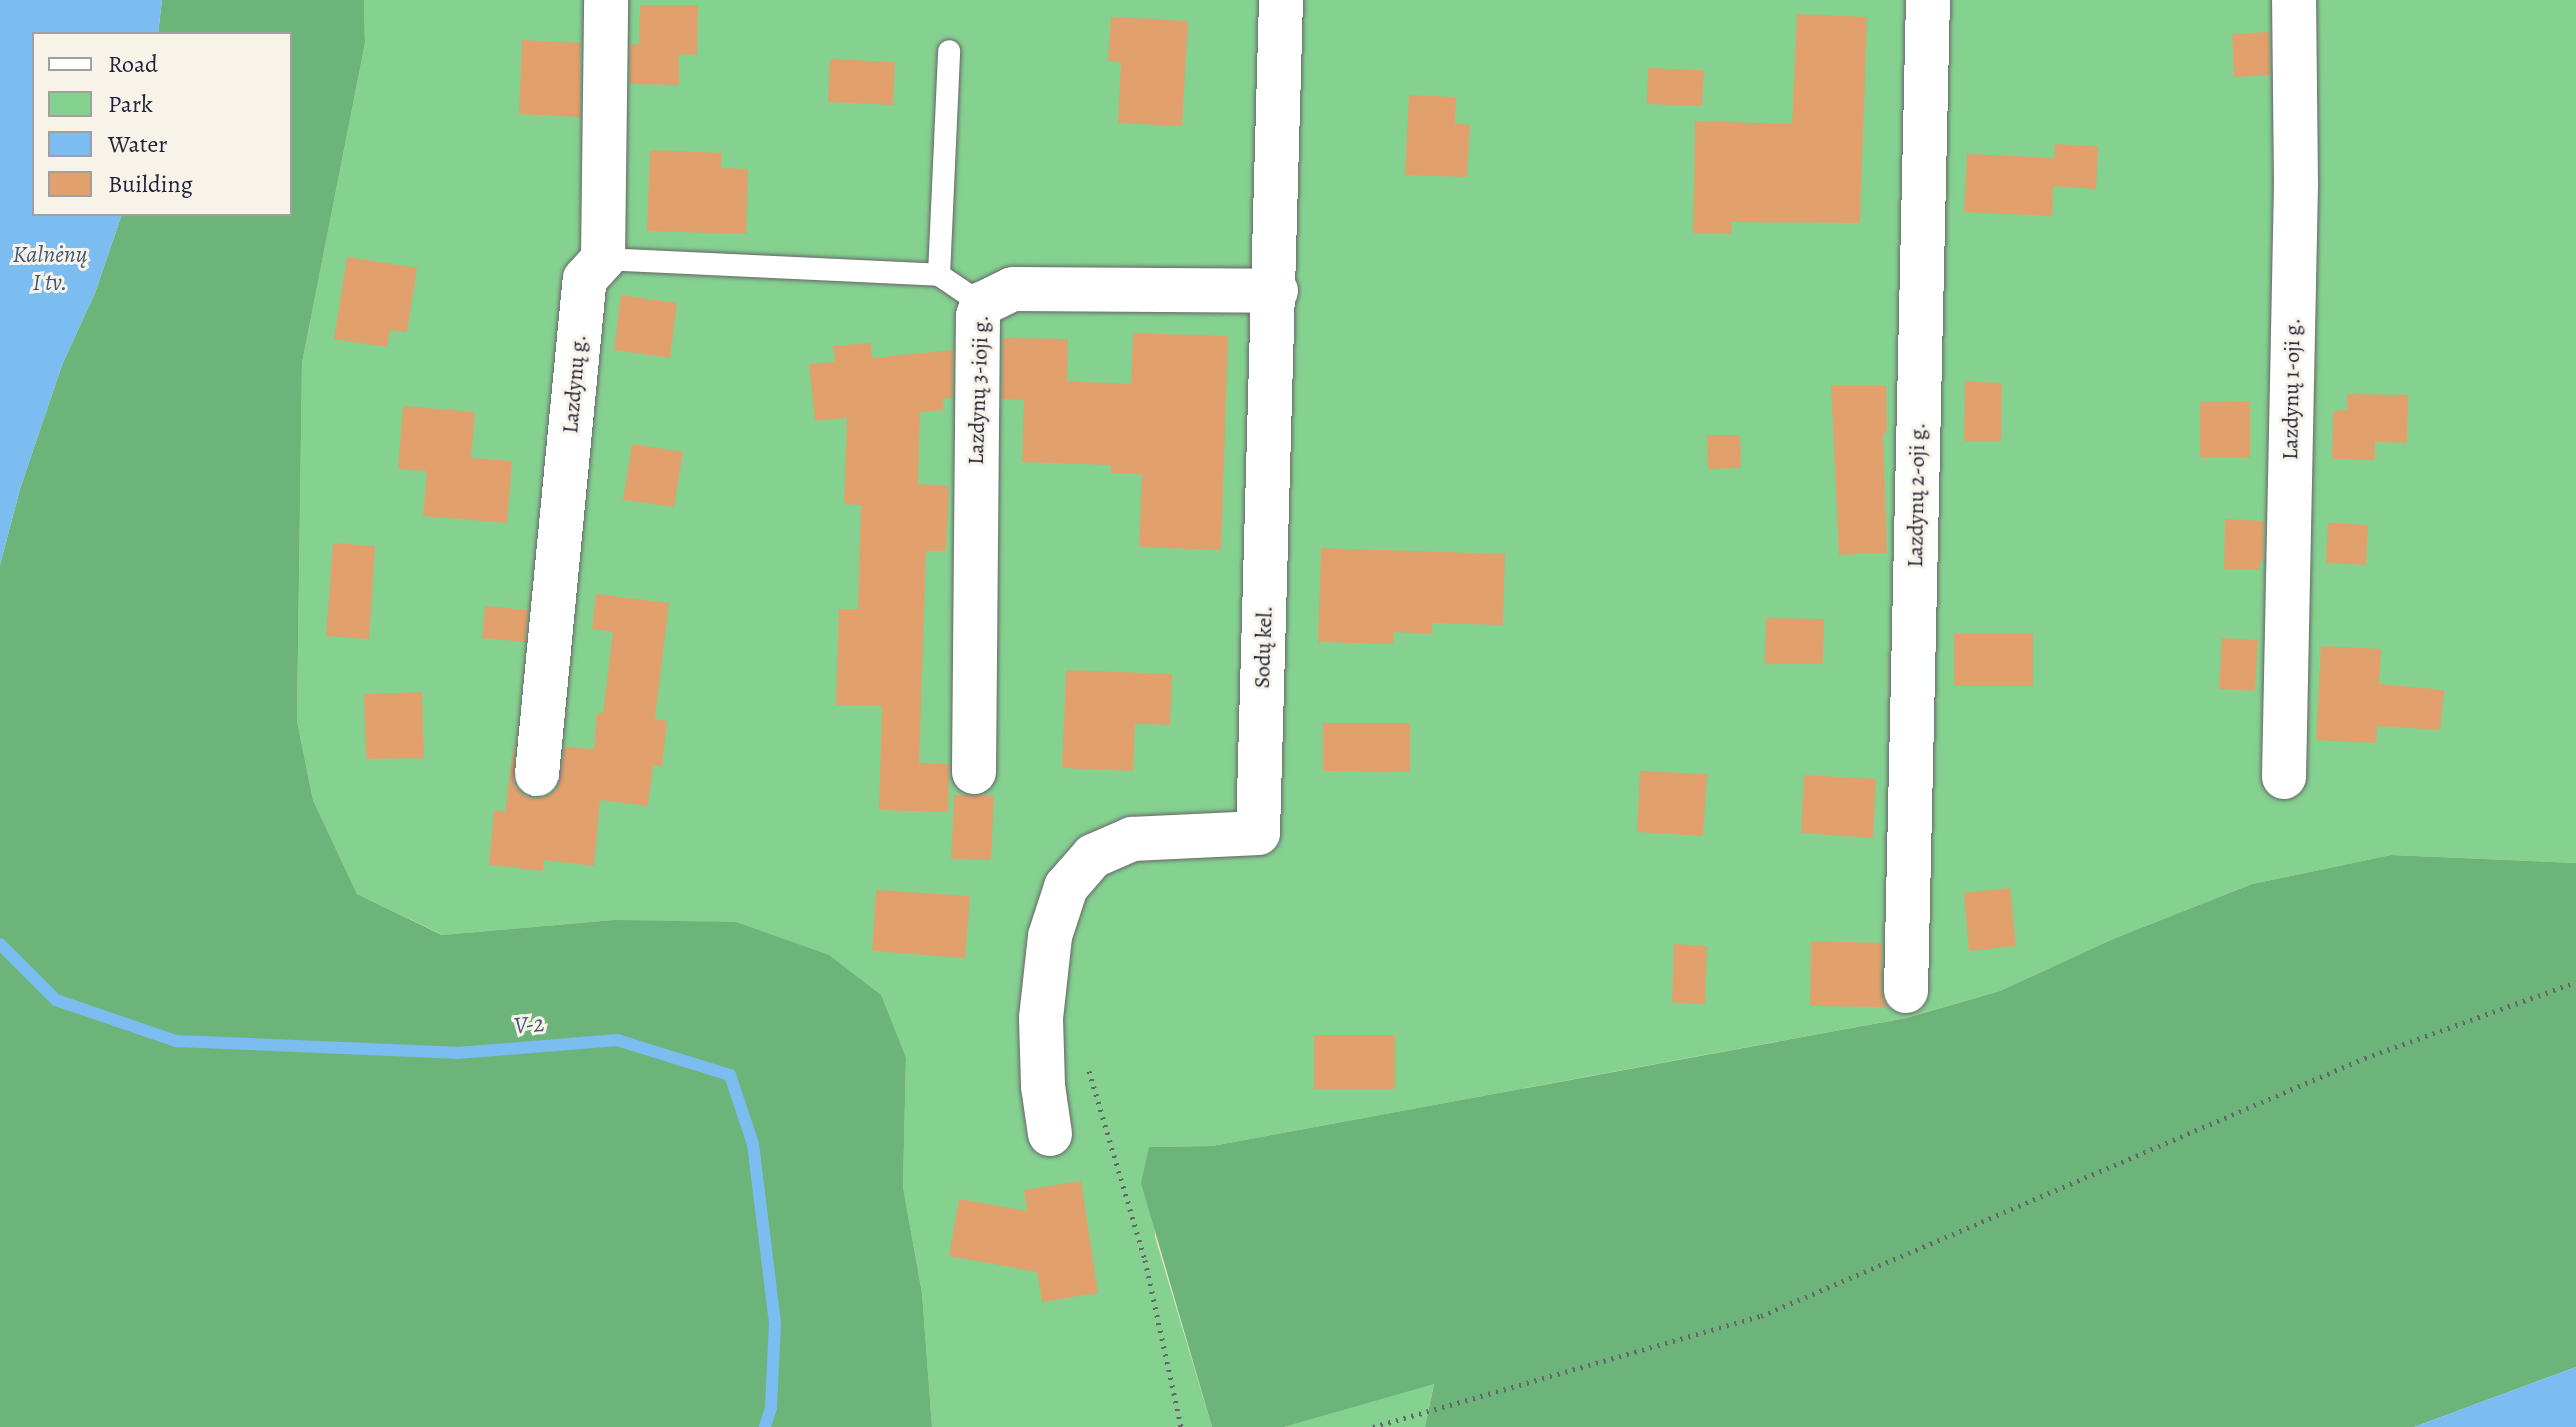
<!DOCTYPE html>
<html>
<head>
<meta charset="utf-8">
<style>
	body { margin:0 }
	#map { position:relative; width:2576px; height:1427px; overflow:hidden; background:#eae1c0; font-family:Alegreya,serif }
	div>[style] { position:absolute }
	.green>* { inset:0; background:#85d290 }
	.forest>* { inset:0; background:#6cb47a }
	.water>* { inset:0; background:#7cbdf1 }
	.stream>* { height:12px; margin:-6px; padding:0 6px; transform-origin:6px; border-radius:6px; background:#7cbdf1 }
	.building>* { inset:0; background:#e2a06c }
	.path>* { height:5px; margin-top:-2.5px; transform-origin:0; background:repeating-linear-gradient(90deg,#68656a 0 2px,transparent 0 8px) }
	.roads { filter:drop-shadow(0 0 2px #68656a) drop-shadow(0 0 2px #68656a) }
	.service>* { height:22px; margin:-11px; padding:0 11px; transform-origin:11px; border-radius:11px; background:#fff }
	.minor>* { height:44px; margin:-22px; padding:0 22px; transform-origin:22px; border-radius:22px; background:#fff }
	span { translate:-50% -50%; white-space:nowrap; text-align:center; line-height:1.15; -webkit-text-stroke:6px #f7f3e8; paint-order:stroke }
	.street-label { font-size:22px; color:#22223b }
	.water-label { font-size:24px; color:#42587b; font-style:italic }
	.legend { position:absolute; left:32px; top:32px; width:260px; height:184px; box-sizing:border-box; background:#f7f3e8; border:2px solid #a29fa3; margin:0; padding:10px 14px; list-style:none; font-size:24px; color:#22223b }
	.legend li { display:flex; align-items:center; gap:16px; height:40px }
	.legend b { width:40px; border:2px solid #a29fa3 }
</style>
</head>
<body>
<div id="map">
	<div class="green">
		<i style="clip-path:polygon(364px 0,2576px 0,2576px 863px,2391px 855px,2252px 884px,2113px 939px,2000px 991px,1905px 1018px,1212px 1146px,1150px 1147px,1155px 1237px,1212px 1427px,932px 1427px,922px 1293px,903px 1187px,906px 1058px,613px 920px,443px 935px,357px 894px,313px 800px,297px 721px,302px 363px,365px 43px)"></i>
		<i style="clip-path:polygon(1434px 1383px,1425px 1427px,1284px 1427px)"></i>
	</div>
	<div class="forest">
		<i style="clip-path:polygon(162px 0,364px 0,365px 43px,302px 363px,297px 721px,313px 800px,357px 894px,442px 935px,613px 920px,736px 922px,829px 955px,881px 995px,906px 1058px,903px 1187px,922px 1293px,932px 1427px,0 1427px,0 565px,20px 489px,62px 365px,95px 293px,122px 214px,290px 214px,290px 34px,158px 34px)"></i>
		<i style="clip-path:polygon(2391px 855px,2576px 863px,2576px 1367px,2414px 1427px,1425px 1427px,1434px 1384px,1284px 1427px,1212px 1427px,1141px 1183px,1149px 1147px,1212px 1146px,1906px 1018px,2000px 991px,2113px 939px,2252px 884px)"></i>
	</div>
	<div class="water">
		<i style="clip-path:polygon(0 0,162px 0,158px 34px,34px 34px,34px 214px,122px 214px,95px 293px,62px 365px,20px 489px,0 565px)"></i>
		<i style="clip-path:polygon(2576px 1367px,2576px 1427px,2414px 1427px)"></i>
	</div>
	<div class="stream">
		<i style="left:0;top:944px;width:79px;rotate:45deg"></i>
		<i style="left:56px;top:1000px;width:127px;rotate:18.9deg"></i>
		<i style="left:176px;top:1041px;width:281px;rotate:2.4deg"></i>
		<i style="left:457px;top:1053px;width:161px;rotate:-4.6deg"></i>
		<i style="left:617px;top:1040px;width:118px;rotate:17.2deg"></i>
		<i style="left:730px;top:1075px;width:73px;rotate:71.6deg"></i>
		<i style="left:753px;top:1144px;width:179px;rotate:83deg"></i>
		<i style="left:775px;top:1322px;width:86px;rotate:92.7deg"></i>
		<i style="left:771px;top:1408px;width:20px;rotate:108deg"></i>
	</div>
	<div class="building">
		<i style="clip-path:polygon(640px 5px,698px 5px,697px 55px,679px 54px,679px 85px,630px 84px,630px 44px,639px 45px)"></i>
		<i style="clip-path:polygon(1797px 14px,1867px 17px,1860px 223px,1732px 222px,1731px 234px,1693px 233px,1695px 121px,1792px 124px)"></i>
		<i style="clip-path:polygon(1111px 17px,1188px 21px,1182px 126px,1118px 123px,1121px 62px,1108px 61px)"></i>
		<i style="clip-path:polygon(2269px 32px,2270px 75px,2234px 77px,2232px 34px)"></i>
		<i style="clip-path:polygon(522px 40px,580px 43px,580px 117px,519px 114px)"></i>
		<i style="clip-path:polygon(830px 59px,895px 62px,893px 105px,828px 102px)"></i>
		<i style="clip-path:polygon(1648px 68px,1704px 70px,1702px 106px,1647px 104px)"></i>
		<i style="clip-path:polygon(1409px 95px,1456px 97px,1455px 123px,1470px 125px,1467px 177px,1405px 175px)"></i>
		<i style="clip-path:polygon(2055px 144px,2098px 146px,2096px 189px,2053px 186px,2052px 216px,1964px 212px,1967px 154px,2054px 158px,2054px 166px)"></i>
		<i style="clip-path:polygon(650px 150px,722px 153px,721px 168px,748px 169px,746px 234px,647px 231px)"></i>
		<i style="clip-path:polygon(347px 257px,417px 268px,407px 332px,390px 330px,387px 347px,334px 339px)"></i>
		<i style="clip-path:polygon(621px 295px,677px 303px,670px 358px,614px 350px)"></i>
		<i style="clip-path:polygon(1133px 333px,1228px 336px,1221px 550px,1139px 547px,1142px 474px,1111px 473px,1111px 465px,1022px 462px,1024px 400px,1002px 399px,1003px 338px,1068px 339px,1067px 381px,1131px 384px)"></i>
		<i style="clip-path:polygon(871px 343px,872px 358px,953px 350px,952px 398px,943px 398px,944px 410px,920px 412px,918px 484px,949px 486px,946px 551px,926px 551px,919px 763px,949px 764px,948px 812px,879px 810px,882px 706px,836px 705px,839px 609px,858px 609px,861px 505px,844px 504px,847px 418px,815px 421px,809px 364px,835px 362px,833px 346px)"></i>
		<i style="clip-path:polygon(1965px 381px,2002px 383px,2001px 441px,1964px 441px)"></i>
		<i style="clip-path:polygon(1831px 385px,1886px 385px,1887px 433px,1883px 433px,1887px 553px,1839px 555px)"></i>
		<i style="clip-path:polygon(2347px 394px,2408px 395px,2407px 443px,2375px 442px,2375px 460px,2332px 459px,2333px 411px,2347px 410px)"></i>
		<i style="clip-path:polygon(2250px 401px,2250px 458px,2200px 458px,2200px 402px)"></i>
		<i style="clip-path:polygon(403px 406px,475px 412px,471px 458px,512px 461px,507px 523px,423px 516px,427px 471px,398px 469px)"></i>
		<i style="clip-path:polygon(1707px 435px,1740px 435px,1741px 468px,1708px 469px)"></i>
		<i style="clip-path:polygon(632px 444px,683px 452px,674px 507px,623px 500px)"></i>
		<i style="clip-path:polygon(2225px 519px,2264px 521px,2263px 561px,2260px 561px,2259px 570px,2224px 570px)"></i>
		<i style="clip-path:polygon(2328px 523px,2368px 525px,2366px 565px,2326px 563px)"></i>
		<i style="clip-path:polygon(333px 543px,375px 546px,369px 639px,326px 636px)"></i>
		<i style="clip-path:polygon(1321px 548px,1505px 554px,1503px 625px,1432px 623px,1432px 634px,1394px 632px,1393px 644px,1318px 642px)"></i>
		<i style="clip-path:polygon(596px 594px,669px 603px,655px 719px,667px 721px,662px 766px,653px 765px,648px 806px,600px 800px,594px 866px,544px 860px,543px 871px,489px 865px,494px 810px,505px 812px,514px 742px,514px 784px,523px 795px,535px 799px,548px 796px,558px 788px,565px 747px,594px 749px,597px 713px,603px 713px,613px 632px,592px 629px)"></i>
		<i style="clip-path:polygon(485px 606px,528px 610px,525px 642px,482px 638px)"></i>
		<i style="clip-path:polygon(1766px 618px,1824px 619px,1823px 664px,1765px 664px)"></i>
		<i style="clip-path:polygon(1954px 634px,2033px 634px,2033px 686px,1954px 686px)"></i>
		<i style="clip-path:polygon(2222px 638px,2258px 640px,2255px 691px,2219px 689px)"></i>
		<i style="clip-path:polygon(2321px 646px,2381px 649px,2379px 684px,2444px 690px,2440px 730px,2377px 726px,2376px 743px,2316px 740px)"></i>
		<i style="clip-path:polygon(1066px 670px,1172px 674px,1170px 725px,1135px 724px,1133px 771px,1062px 768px)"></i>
		<i style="clip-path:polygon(422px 692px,424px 758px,366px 759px,364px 694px)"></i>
		<i style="clip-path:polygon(1323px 723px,1410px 723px,1410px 772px,1323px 771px)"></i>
		<i style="clip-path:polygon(1640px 771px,1707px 774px,1703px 836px,1637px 832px)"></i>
		<i style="clip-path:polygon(1804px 775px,1876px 779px,1873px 838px,1801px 833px)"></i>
		<i style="clip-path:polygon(954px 795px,994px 796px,991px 860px,951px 859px)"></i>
		<i style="clip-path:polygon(2010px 888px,2016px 946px,1969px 951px,1964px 893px)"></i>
		<i style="clip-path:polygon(876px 890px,970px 896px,965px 958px,872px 951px)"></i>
		<i style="clip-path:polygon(1811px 941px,1882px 943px,1881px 990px,1886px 1007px,1810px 1006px)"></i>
		<i style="clip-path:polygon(1674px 944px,1707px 946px,1705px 1004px,1672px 1003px)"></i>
		<i style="clip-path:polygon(1314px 1035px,1395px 1035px,1395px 1089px,1314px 1089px)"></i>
		<i style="clip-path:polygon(1081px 1181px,1098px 1293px,1042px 1302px,1037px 1272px,949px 1256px,959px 1199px,1027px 1211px,1024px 1190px)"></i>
	</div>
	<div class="path">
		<i style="left:1089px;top:1071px;width:197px;rotate:73.5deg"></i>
		<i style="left:1145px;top:1260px;width:171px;rotate:77.8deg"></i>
		<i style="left:1373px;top:1427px;width:404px;rotate:-16deg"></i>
		<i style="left:1761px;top:1316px;width:657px;rotate:-23.13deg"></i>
		<i style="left:2365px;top:1058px;width:224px;rotate:-19.8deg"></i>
	</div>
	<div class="roads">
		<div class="service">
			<i style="left:603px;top:259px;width:336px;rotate:2.7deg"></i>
			<i style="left:939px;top:275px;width:52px;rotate:34deg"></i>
			<i style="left:939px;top:275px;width:224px;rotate:-87.4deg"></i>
		</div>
		<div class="minor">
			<i style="left:974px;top:772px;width:456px;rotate:-89.5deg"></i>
			<i style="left:978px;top:316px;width:13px;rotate:-72deg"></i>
			<i style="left:982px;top:304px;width:34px;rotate:-26deg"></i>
			<i style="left:1013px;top:289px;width:263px;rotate:0.4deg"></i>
			<i style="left:537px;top:774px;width:497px;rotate:-84.5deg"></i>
			<i style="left:585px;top:279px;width:27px;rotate:-48deg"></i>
			<i style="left:603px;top:259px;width:259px;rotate:-89.3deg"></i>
			<i style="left:2284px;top:777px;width:592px;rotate:-88.84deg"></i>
			<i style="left:2296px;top:185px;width:185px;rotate:-90.6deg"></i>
			<i style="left:1906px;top:991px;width:991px;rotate:-88.73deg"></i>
			<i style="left:1050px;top:1134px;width:49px;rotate:-98.3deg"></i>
			<i style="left:1043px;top:1086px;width:68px;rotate:-91.7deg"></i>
			<i style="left:1041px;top:1018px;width:82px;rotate:-83.7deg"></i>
			<i style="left:1050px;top:936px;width:52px;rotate:-71.9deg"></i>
			<i style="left:1066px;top:887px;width:41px;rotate:-48.9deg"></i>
			<i style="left:1093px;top:856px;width:43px;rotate:-23.6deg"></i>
			<i style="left:1132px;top:839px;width:126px;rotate:-2.7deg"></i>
			<i style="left:1258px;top:833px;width:833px;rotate:-88.42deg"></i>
		</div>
	</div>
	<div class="street-label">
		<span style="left:575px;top:384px;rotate:-85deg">Lazdynų g.</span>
		<span style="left:2292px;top:389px;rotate:-89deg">Lazdynų 1-oji g.</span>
		<span style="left:979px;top:390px;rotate:-88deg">Lazdynų 3-ioji g.</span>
		<span style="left:1917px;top:495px;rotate:-89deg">Lazdynų 2-oji g.</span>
		<span style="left:1264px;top:647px;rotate:-88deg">Sodų kel.</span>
	</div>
	<div class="water-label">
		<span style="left:50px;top:269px">Kalnėnų<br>I tv.</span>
		<span style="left:529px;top:1025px;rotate:-5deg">V-2</span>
	</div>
	<ul class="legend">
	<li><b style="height:10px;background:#fff"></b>Road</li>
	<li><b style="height:22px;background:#85d290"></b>Park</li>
	<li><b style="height:22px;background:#7cbdf1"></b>Water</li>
	<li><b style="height:22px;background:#e2a06c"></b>Building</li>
	</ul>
</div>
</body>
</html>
